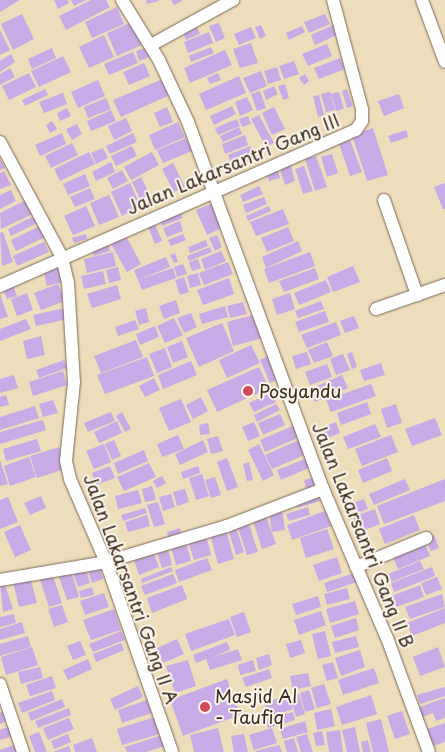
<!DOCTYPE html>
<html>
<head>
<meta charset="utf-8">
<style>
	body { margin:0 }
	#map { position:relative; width:445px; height:752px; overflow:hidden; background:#eeddba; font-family:"Playpen Sans",sans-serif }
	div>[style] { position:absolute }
	.building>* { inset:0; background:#c8aae6 }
	.roads { filter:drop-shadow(0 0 1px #7a6955) drop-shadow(0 0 1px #7a6955) }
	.street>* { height:12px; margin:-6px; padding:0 6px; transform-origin:6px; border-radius:6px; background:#fff }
	.dots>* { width:14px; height:14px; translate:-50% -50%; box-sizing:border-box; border:2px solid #fbf7ec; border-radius:50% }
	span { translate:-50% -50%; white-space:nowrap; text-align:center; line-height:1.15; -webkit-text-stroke:4px #fbf7ec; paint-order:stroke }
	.street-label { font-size:18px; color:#3b2a1e }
	.poi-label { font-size:18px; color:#3b2a1e }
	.left { translate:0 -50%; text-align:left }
</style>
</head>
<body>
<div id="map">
	<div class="building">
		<i style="clip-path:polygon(0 0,20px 0,0 12px)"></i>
		<i style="clip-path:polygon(54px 0,67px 0,69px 3px,58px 9px)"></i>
		<i style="clip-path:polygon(71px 0,86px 0,74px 6px)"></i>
		<i style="clip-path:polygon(91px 0,106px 0,110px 7px,66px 30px,59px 16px)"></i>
		<i style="clip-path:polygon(146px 0,159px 0,159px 1px,147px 4px)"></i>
		<i style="clip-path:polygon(171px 0,181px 0,182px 1px,174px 5px)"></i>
		<i style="clip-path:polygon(117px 7px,124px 24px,92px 38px,85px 22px)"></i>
		<i style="clip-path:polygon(22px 14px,34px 39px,13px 50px,1px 24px)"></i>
		<i style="clip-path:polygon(325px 14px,330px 24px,309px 33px,304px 22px)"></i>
		<i style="clip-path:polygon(132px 22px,142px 45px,117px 56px,107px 33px)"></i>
		<i style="clip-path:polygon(219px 23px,225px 38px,216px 42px,209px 26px)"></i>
		<i style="clip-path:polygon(261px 25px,266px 36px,260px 39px,255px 27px)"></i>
		<i style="clip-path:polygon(333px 25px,337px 35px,315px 45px,311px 35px)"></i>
		<i style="clip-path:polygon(302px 26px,305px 32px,289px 40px,286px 33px)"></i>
		<i style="clip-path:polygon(197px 27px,200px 34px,186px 40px,183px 33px)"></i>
		<i style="clip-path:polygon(251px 27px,256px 38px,239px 45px,234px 34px)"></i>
		<i style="clip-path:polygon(0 30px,10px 50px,0 55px)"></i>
		<i style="clip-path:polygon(209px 32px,213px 43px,188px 53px,184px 42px)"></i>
		<i style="clip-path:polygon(104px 35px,114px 57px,89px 68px,79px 47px)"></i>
		<i style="clip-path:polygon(251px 43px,258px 63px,240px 68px,233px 49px)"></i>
		<i style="clip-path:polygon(327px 44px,332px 56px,308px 66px,302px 54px)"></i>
		<i style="clip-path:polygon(148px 47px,152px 56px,139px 61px,136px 51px)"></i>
		<i style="clip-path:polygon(211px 47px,214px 53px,191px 62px,189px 56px)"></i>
		<i style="clip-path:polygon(52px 48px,56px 58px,32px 69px,28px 59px)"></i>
		<i style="clip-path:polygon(225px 50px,232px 65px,190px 83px,184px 68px)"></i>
		<i style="clip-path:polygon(133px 52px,138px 63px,109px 75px,104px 64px)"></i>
		<i style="clip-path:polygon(11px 54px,15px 62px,0 72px,0 61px)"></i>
		<i style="clip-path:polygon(63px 56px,71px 72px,39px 87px,31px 71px)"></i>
		<i style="clip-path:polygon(340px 58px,345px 69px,319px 79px,314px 68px)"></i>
		<i style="clip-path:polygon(294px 61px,299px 74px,284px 79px,279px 66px)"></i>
		<i style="clip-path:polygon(144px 63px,150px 76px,129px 85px,123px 72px)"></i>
		<i style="clip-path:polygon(277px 67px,281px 80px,268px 84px,264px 71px)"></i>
		<i style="clip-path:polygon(10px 68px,15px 77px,0 85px,0 74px)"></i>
		<i style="clip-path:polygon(261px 71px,267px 86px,250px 93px,243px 78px)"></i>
		<i style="clip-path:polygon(29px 73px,36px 87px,9px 100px,2px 86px)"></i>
		<i style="clip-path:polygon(218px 73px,221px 80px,210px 84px,207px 78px)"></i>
		<i style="clip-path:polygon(305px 74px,309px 81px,304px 85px,299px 78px)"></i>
		<i style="clip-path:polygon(239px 76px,246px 93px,206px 110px,199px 94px)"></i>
		<i style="clip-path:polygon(165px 78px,172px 94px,121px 117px,113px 100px)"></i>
		<i style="clip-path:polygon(98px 80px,105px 96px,78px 108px,71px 92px)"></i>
		<i style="clip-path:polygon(285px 84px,289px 98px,283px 100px,278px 86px)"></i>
		<i style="clip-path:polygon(274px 86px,278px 94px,266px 100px,263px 91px)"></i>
		<i style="clip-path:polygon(45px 89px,48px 95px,25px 106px,22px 100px)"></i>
		<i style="clip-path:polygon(347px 89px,353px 106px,347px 108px,342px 91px)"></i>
		<i style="clip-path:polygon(260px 91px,266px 108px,257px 111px,251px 94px)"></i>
		<i style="clip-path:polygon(330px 92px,335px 110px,326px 112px,321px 94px)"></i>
		<i style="clip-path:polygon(339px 92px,344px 109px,336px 111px,331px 94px)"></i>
		<i style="clip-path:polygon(63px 93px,67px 104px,44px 113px,39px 102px)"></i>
		<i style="clip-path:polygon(399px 94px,404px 108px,384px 116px,378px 101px)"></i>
		<i style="clip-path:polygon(319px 95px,324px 115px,318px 117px,313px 96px)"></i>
		<i style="clip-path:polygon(247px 97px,253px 110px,240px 116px,235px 102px)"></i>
		<i style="clip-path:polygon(106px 98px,111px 109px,88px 118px,84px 107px)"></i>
		<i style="clip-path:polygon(232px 106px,236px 114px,214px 125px,210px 116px)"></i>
		<i style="clip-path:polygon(167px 107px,173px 122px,160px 127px,154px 113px)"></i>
		<i style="clip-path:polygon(274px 107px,285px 129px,272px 135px,262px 113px)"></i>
		<i style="clip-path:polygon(67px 108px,71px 116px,60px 121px,57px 113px)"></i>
		<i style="clip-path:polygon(111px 110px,116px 121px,91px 131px,87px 121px)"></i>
		<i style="clip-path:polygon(259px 115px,274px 143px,266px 147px,251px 119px)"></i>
		<i style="clip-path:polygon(248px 116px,251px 124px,242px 127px,239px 119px)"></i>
		<i style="clip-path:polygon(126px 118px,132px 131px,114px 140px,108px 126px)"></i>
		<i style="clip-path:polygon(237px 119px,240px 126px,218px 135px,215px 128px)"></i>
		<i style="clip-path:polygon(52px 121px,57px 129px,50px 133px,46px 125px)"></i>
		<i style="clip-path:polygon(178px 122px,185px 137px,155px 150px,149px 135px)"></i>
		<i style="clip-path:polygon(77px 124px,82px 134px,72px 140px,66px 129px)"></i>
		<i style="clip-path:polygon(239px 127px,242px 134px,223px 142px,220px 136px)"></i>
		<i style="clip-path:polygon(373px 128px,388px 175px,367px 181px,352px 135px)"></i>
		<i style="clip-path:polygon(406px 130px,408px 137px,391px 143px,388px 136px)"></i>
		<i style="clip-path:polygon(62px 133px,66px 144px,40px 156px,35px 145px)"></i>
		<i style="clip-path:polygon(133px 133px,137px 142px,110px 154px,106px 146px)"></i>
		<i style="clip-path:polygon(245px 135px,248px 145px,225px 154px,222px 144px)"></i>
		<i style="clip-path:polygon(186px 138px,192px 151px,163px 163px,157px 150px)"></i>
		<i style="clip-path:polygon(350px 140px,362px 172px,350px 176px,339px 144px)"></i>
		<i style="clip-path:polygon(72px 143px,78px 155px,51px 168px,45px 156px)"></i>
		<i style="clip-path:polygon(132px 146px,137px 156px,116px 166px,111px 156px)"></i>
		<i style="clip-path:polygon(250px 146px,255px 160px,234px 169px,228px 155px)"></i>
		<i style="clip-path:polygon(103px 148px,108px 158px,96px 164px,91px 153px)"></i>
		<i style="clip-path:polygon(89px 152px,95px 164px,60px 181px,54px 169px)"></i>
		<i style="clip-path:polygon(152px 152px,159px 165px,131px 180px,124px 167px)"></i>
		<i style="clip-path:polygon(332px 154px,338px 173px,327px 177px,321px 157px)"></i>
		<i style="clip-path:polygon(316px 156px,327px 187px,315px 191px,305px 159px)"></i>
		<i style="clip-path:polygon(0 159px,5px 168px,0 170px)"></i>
		<i style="clip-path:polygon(111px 162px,115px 172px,96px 181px,92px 172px)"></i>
		<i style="clip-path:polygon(173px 163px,185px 187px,174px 192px,162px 169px)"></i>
		<i style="clip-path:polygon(290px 163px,295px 181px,285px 185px,279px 166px)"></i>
		<i style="clip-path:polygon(277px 166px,280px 178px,269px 181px,266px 169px)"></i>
		<i style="clip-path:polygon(304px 166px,313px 191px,303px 194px,295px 169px)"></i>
		<i style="clip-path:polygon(122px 170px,128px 181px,113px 189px,107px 178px)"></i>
		<i style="clip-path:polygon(4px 171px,11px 185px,0 189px,0 173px)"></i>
		<i style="clip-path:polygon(85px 174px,90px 186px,68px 195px,63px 184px)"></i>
		<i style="clip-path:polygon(141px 177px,154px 203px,144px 207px,132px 182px)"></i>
		<i style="clip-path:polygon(130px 183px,141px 207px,122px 216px,111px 192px)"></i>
		<i style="clip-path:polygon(445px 183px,445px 209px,443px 209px,434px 187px)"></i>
		<i style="clip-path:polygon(259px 186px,263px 194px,243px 202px,240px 195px)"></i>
		<i style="clip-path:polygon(90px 188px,95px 199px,75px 207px,70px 197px)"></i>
		<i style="clip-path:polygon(11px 190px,16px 201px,0 209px,0 195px)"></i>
		<i style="clip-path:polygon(109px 195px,119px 217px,99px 225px,90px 203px)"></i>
		<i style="clip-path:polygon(264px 197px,267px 204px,246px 213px,243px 205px)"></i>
		<i style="clip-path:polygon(28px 199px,35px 213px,1px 229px,0 213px)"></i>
		<i style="clip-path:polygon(211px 204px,222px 228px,207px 235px,196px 210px)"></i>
		<i style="clip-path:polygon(86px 206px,95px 226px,73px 235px,64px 216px)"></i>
		<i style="clip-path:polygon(269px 206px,271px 211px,248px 221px,246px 216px)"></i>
		<i style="clip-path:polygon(179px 209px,183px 218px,162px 226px,158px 217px)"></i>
		<i style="clip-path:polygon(283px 209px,289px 224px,256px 236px,250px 222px)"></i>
		<i style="clip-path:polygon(34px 216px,37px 223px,11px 236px,8px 229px)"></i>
		<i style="clip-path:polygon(180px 221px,183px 231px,167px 237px,163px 228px)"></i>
		<i style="clip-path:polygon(154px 222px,162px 241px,155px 244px,147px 225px)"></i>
		<i style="clip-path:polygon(42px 225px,47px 236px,16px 251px,11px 240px)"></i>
		<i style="clip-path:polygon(288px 227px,294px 241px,267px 252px,261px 238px)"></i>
		<i style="clip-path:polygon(3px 232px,13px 262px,2px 266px,0 233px)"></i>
		<i style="clip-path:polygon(86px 234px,87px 239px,74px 243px,72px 238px)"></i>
		<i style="clip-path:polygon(183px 234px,186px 240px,171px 246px,168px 240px)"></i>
		<i style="clip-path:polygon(217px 235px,222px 247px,215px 251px,209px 238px)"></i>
		<i style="clip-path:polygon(126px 236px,141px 264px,127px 272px,111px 244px)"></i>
		<i style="clip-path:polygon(206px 240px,208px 246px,190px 253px,188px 247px)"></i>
		<i style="clip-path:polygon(108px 241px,110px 251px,94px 256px,91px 246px)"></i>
		<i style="clip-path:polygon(298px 241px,302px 251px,266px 268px,262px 257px)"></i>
		<i style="clip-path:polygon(44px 242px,49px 252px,17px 266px,13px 256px)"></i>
		<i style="clip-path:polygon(210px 247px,212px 252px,189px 261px,187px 256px)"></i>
		<i style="clip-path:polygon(221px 251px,226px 261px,205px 270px,201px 259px)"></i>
		<i style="clip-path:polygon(113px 252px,116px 266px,87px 273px,84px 259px)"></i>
		<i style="clip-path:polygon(310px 252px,315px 266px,269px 283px,264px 269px)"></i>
		<i style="clip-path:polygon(175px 253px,178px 262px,174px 263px,170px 255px)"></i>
		<i style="clip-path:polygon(166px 257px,170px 267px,138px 280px,134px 270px)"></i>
		<i style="clip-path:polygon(198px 259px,201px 268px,192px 271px,189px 262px)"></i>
		<i style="clip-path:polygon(228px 262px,233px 274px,204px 285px,199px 273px)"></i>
		<i style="clip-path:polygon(60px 264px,64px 282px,47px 286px,43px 268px)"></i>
		<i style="clip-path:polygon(183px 264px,187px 274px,177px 277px,174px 267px)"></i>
		<i style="clip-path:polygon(353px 266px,360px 282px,333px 292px,327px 277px)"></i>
		<i style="clip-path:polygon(118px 267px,121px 280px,109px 283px,106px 270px)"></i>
		<i style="clip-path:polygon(173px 268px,176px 278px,142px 290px,138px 280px)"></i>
		<i style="clip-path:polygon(315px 268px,319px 279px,284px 292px,279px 281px)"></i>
		<i style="clip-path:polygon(103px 271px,106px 284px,84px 289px,81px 276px)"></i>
		<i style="clip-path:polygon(198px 273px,201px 285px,190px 288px,187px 276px)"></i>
		<i style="clip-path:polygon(184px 277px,189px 292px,180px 295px,175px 280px)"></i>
		<i style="clip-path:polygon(229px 278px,234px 294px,203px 305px,197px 290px)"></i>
		<i style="clip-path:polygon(326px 280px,331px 292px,299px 305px,294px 293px)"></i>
		<i style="clip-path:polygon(12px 283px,17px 296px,7px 299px,2px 286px)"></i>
		<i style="clip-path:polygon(58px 284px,65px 301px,41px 310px,34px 293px)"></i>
		<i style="clip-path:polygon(117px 285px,121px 299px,92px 308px,87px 294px)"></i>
		<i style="clip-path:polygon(27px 293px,33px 310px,17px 316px,11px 299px)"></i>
		<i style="clip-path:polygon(290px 293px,295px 309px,277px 315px,272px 299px)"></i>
		<i style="clip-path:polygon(0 294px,8px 317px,0 319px)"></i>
		<i style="clip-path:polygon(176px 300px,180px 313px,164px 319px,159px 306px)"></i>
		<i style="clip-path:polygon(321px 301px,324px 309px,298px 318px,295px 311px)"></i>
		<i style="clip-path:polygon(243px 302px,247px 314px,230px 318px,227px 306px)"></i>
		<i style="clip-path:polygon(225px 306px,228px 317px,202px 324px,199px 314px)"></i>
		<i style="clip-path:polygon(65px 308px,68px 319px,36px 326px,33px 315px)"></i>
		<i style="clip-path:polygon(146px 308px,149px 322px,139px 325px,135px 311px)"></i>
		<i style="clip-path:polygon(325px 311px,329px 322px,299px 332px,295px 322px)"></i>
		<i style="clip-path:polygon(191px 313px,197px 327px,184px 333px,177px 318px)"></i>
		<i style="clip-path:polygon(257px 314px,263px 338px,233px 346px,227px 322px)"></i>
		<i style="clip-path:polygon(354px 316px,359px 328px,345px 333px,340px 321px)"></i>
		<i style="clip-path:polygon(174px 318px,183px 335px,165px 343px,157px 326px)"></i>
		<i style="clip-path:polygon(26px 319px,31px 329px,0 341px,0 329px)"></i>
		<i style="clip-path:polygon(135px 320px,139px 329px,118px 336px,115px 327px)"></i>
		<i style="clip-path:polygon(336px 322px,341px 335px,307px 348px,301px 335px)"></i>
		<i style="clip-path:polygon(222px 323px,234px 351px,199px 367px,186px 338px)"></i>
		<i style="clip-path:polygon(155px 326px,159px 337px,140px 345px,136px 334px)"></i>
		<i style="clip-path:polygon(41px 336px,45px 355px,27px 359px,23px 341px)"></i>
		<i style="clip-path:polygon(136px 340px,143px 357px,101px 373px,94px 356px)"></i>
		<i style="clip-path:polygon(182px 341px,188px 357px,173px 363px,167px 347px)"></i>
		<i style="clip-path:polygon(327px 342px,333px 356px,314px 363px,308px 350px)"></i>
		<i style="clip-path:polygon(251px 345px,260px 363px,227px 378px,219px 360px)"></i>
		<i style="clip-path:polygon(165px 348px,172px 367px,157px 373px,149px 354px)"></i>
		<i style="clip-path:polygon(307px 352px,311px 364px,296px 369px,292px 356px)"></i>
		<i style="clip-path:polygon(352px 352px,357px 367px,352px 369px,347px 354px)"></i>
		<i style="clip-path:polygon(343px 354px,350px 370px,336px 375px,330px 359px)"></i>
		<i style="clip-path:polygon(270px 355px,280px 378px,270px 383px,260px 360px)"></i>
		<i style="clip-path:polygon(147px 357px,154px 376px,105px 394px,97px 375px)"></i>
		<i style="clip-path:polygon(64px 360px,67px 368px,39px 378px,36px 370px)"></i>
		<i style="clip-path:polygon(191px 361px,197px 375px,163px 389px,158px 375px)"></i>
		<i style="clip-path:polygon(381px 363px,385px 375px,364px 381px,360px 370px)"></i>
		<i style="clip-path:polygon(327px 364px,332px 377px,310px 385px,305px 372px)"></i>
		<i style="clip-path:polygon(259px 367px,269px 388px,217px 412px,207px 390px)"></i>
		<i style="clip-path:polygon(63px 371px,67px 385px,33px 396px,29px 382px)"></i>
		<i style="clip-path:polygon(14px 375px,18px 388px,0 393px,0 379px)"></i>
		<i style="clip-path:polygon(342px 375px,348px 388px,315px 402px,310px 389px)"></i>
		<i style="clip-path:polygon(154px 378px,160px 390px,145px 397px,139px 386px)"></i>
		<i style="clip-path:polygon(371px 384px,376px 396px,331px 412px,326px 400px)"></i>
		<i style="clip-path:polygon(271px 393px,276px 402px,254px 412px,249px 403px)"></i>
		<i style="clip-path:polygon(6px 395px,9px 405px,0 407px,0 397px)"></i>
		<i style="clip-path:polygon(201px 397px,208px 411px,193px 419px,186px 405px)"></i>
		<i style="clip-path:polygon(181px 399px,191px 422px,169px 431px,159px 408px)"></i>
		<i style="clip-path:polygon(53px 400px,58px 413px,43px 417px,39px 404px)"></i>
		<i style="clip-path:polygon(367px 402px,371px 414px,341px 425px,337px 413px)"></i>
		<i style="clip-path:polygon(276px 404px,280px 410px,257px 422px,254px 415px)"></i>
		<i style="clip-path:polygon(396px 404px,402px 423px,387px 428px,381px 409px)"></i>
		<i style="clip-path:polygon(35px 406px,39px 418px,0 430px,0 417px)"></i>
		<i style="clip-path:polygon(111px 412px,115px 421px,88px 432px,84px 423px)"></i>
		<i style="clip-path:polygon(122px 412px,131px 429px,125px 432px,116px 416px)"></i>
		<i style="clip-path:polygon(280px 414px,285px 425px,263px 435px,258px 423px)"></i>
		<i style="clip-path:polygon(435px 418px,442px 435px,412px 446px,405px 429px)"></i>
		<i style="clip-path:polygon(43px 420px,46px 430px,0 444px,0 432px)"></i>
		<i style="clip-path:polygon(117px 421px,122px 433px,99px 443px,94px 432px)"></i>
		<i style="clip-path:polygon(254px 422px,260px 436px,248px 441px,242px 427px)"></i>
		<i style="clip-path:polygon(336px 422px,340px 433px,327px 438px,323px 427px)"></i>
		<i style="clip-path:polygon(208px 423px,210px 434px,200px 435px,199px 425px)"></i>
		<i style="clip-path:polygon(375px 424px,381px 437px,348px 449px,343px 437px)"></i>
		<i style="clip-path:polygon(295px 425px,300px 437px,265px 452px,260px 440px)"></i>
		<i style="clip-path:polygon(178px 435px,184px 449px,162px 457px,157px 444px)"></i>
		<i style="clip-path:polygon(391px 435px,398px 452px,362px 466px,355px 449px)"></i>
		<i style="clip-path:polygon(218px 436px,223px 451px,211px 454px,207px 439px)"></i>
		<i style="clip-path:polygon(37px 439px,41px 451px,6px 461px,3px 449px)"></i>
		<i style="clip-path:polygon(301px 439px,307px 454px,272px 469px,265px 455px)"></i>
		<i style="clip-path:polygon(114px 440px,121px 456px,112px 460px,105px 444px)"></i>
		<i style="clip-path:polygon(203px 440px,208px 452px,180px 465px,175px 454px)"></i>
		<i style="clip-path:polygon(104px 444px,111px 462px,94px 469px,86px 451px)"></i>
		<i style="clip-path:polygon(259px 444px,274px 475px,263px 481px,248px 450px)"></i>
		<i style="clip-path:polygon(59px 447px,65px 469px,37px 478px,30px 456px)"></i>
		<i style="clip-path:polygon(144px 450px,148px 461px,118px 474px,114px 463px)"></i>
		<i style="clip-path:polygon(29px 457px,36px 477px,10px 486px,4px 466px)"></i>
		<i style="clip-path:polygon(227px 458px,238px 487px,227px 491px,217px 462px)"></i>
		<i style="clip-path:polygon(387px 458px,392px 471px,363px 483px,358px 470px)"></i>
		<i style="clip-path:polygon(305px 459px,309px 468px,281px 480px,277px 470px)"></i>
		<i style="clip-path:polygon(0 460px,8px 484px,0 486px)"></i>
		<i style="clip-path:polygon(249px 462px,253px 480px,247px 481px,243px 464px)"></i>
		<i style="clip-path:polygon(149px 463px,156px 477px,124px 491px,117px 477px)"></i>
		<i style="clip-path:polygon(110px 466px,115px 478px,96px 485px,92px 473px)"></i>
		<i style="clip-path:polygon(198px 466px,200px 473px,183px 479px,181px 472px)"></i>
		<i style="clip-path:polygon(202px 474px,209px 496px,196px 500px,189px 478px)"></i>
		<i style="clip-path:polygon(162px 476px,166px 483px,157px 488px,153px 481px)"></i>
		<i style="clip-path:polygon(215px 477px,221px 495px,211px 498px,205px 480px)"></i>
		<i style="clip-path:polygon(315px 477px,319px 489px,307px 492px,304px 480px)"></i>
		<i style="clip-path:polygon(405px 479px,410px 490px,374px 505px,369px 494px)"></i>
		<i style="clip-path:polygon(445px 479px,445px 501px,384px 524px,377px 506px)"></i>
		<i style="clip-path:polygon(152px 486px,156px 500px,145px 502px,142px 489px)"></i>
		<i style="clip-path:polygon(185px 489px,189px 502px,177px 506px,173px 492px)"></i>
		<i style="clip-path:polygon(138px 490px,142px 503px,118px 509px,115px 496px)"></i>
		<i style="clip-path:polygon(171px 494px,175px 507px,163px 511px,159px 497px)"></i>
		<i style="clip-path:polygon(317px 494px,320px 501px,297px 508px,295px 501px)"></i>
		<i style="clip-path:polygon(41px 496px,46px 508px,30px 515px,24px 503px)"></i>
		<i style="clip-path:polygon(8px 497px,18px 522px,0 529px,0 500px)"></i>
		<i style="clip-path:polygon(364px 499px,368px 509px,351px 515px,348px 505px)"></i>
		<i style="clip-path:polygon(158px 502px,165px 524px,154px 527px,147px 505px)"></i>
		<i style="clip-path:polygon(308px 507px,310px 515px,289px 521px,286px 514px)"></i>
		<i style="clip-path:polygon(145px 508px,147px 513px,123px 521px,121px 515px)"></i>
		<i style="clip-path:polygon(375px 509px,380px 524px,359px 532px,353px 517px)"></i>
		<i style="clip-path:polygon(282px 510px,285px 530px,272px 532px,269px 512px)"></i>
		<i style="clip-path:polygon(325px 511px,331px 526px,292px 540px,287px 525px)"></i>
		<i style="clip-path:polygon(265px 513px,276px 544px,262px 549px,252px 518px)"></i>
		<i style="clip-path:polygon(147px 515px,150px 526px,128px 532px,125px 522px)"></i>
		<i style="clip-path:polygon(414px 515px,420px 530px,385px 544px,379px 529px)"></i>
		<i style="clip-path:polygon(248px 521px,258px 552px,247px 555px,237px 525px)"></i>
		<i style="clip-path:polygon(20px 525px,31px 550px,15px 557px,4px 532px)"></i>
		<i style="clip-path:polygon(236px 527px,244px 552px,236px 555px,228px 529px)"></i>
		<i style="clip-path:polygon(180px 528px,182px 536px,169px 541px,167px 532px)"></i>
		<i style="clip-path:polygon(327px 529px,334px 549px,306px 558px,300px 538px)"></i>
		<i style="clip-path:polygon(226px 530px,234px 559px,218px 564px,210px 534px)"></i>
		<i style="clip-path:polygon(434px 535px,439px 548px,431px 551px,425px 539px)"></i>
		<i style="clip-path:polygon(206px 536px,211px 555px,194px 560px,188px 541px)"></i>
		<i style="clip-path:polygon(424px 541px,430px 556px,398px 569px,391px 553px)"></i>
		<i style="clip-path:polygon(186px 542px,191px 561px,176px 565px,171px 547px)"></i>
		<i style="clip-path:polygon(167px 546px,172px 565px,162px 568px,156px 549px)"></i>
		<i style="clip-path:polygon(152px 549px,159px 567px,139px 575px,133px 557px)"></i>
		<i style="clip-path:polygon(337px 557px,342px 573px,319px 581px,313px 565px)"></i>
		<i style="clip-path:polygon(207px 558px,212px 570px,179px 582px,175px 570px)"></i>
		<i style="clip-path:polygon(420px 561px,424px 569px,391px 582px,388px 574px)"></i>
		<i style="clip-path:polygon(99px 564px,103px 579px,92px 583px,87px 568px)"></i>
		<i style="clip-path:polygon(171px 567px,173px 571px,142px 583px,141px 579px)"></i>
		<i style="clip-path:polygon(432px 567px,435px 576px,394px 592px,391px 583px)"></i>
		<i style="clip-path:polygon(86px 569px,90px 583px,78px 587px,73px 573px)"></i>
		<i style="clip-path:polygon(71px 571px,79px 597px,67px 600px,59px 577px)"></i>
		<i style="clip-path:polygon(357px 572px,360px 581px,327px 592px,324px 583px)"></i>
		<i style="clip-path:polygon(173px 574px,177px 583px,145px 595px,141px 586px)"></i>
		<i style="clip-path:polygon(53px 576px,62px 603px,49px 607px,40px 580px)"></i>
		<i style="clip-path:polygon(30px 577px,37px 603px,19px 607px,13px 582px)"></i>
		<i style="clip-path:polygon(437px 577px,442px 589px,426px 595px,421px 583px)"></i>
		<i style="clip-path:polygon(4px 582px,13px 609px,3px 612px,0 584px)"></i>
		<i style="clip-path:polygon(182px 585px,187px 599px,152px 613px,147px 598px)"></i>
		<i style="clip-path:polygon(420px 585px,424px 597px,396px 607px,392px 596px)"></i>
		<i style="clip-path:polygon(92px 587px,94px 595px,81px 598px,79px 591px)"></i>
		<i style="clip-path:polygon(347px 588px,350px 599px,327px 605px,324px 594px)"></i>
		<i style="clip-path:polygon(104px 593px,109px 607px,85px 615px,80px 601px)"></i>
		<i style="clip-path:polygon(442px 594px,445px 607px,410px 619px,405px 607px)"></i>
		<i style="clip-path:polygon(318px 596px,321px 607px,296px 615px,292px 604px)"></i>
		<i style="clip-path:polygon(355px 601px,359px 614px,330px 623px,326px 609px)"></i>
		<i style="clip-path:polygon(62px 605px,68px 622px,54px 627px,48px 609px)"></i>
		<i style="clip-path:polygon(445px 608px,445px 623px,412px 636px,407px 623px)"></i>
		<i style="clip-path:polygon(114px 609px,121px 630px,91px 640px,83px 620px)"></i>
		<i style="clip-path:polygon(321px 611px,326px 625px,299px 635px,294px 620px)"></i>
		<i style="clip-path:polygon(244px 612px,251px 632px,237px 637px,230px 617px)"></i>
		<i style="clip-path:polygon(14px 614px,16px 623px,0 627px,0 617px)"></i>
		<i style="clip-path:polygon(356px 618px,359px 630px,335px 638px,331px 626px)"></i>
		<i style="clip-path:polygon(229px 619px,235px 635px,191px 651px,185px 634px)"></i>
		<i style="clip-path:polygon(22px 622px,25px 633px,0 640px,0 629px)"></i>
		<i style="clip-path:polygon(121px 631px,125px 640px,93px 652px,89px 644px)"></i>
		<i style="clip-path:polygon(325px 631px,331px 656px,318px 659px,312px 634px)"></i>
		<i style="clip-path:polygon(28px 636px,31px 647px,0 656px,0 644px)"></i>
		<i style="clip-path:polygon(356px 636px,359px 647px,335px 653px,332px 642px)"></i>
		<i style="clip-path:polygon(177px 639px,184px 654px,163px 663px,157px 648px)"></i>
		<i style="clip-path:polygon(301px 640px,305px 653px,290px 658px,286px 644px)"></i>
		<i style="clip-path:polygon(80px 641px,86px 655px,73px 660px,67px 646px)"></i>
		<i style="clip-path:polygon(227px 642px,230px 650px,211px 658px,238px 649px,242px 660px,210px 670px,206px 659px,196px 663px,193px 655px)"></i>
		<i style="clip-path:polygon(121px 643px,124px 650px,96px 662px,93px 654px)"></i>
		<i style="clip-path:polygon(32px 647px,38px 665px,6px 675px,1px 657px)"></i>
		<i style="clip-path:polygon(438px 647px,445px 667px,420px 676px,413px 657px)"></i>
		<i style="clip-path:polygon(360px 650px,365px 667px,341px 676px,335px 658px)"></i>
		<i style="clip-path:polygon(269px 654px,272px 665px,259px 670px,256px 658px)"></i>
		<i style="clip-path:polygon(88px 659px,92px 669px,68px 680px,63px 670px)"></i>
		<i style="clip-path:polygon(188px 660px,196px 686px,175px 693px,166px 666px)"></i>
		<i style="clip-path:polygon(253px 660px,256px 671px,240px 675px,238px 665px)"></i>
		<i style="clip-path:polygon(333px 662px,338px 678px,327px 681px,322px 665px)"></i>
		<i style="clip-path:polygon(40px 667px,43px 678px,21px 684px,18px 672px)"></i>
		<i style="clip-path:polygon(374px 668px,379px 683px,343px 695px,338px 680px)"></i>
		<i style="clip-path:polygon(269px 669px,272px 678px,246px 687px,242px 678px)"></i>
		<i style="clip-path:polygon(308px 673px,311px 686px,293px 690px,290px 676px)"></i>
		<i style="clip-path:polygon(52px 676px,56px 688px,30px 696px,26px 685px)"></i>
		<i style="clip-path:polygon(227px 679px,240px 715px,183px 736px,170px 700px)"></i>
		<i style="clip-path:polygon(324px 684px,331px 704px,317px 708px,311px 688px)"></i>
		<i style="clip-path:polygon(138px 686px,143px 697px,115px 710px,110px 699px)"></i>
		<i style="clip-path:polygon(445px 687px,445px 696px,420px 704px,417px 695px)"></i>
		<i style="clip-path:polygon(309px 690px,315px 709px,305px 712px,300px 693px)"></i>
		<i style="clip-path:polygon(52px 691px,55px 700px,22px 713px,18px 703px)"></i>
		<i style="clip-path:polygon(299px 694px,305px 714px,296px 717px,290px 697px)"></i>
		<i style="clip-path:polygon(288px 695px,293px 709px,269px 717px,264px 703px)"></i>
		<i style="clip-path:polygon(371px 695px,377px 714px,342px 725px,336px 707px)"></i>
		<i style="clip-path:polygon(445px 698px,445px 718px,436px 721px,433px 713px,420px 718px,417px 708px)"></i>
		<i style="clip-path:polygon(62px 699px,65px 707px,31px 721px,28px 713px)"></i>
		<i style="clip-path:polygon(147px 700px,152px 713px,122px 723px,118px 710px)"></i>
		<i style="clip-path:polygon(69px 708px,71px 715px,38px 728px,35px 721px)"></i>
		<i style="clip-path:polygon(331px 709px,335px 726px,317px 730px,314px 713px)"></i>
		<i style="clip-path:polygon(5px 710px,9px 720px,0 724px,0 713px)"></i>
		<i style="clip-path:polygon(402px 711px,410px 734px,395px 739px,387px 716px)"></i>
		<i style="clip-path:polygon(293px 712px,295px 720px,268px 728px,266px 719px)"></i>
		<i style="clip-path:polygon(158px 716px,163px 733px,122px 745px,117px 729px)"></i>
		<i style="clip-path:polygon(69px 718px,74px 729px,48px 740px,43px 728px)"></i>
		<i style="clip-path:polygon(381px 719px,389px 752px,373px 752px,366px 723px)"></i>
		<i style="clip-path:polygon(305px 721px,308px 732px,283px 739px,280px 729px)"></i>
		<i style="clip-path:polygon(445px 723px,445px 742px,430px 747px,424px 730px)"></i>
		<i style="clip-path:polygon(13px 725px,16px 735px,0 740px,0 730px)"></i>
		<i style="clip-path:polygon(355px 727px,360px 752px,347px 752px,342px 730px)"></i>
		<i style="clip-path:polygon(218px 728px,224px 752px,194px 752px,190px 735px)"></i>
		<i style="clip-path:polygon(272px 728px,277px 743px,254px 750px,249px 735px)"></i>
		<i style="clip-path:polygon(340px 730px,343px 752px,329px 752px,326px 732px)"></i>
		<i style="clip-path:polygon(322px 731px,325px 745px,316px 746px,313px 733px)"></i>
		<i style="clip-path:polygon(39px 732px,47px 752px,35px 752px,29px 736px)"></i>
		<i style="clip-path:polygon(68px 734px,71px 742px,54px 749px,51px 741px)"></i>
		<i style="clip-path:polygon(244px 734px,248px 752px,234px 752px,231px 736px)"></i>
		<i style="clip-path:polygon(307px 734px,313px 752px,301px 752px,296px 737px)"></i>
		<i style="clip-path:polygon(162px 735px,165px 746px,146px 752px,127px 752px,125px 747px)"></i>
		<i style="clip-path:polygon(92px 738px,97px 752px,75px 752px,73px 745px)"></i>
		<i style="clip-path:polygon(294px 738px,298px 752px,287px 752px,284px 741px)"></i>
		<i style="clip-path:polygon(368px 740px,371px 752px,363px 752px,361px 742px)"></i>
		<i style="clip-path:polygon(17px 744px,20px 752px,0 752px,0 750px)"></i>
		<i style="clip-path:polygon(279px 745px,282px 752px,256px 752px,256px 751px)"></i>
		<i style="clip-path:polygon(69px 746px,71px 752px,53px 752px)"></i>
	</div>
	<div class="roads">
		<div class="street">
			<i style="left:122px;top:0;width:70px;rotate:58.3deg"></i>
			<i style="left:159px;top:60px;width:68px;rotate:64.9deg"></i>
			<i style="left:188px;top:122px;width:391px;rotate:69.8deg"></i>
			<i style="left:323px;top:489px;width:162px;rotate:66.8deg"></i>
			<i style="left:387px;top:638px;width:121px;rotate:69.8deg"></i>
			<i style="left:422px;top:0;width:66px;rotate:69.6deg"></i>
			<i style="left:151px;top:45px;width:94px;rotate:-28.8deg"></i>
			<i style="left:0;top:142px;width:131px;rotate:61.7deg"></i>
			<i style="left:62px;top:257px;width:26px;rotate:77deg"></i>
			<i style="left:68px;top:282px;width:100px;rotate:86.6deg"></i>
			<i style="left:74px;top:382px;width:79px;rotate:95.8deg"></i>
			<i style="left:66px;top:461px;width:18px;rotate:77deg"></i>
			<i style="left:70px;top:479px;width:90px;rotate:66.6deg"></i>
			<i style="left:106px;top:562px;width:201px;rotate:70.8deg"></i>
			<i style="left:384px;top:200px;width:101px;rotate:70.8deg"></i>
			<i style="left:0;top:286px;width:389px;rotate:-23.7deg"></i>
			<i style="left:356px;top:130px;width:11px;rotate:-56deg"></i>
			<i style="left:362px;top:121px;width:12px;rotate:-90deg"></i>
			<i style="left:362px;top:109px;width:113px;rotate:-104.9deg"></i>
			<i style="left:376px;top:309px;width:73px;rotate:-19.2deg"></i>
			<i style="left:356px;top:567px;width:76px;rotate:-22.5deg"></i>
			<i style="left:0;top:580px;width:108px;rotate:-9.6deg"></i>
			<i style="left:106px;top:562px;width:126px;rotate:-16.6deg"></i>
			<i style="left:227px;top:526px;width:103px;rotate:-21.1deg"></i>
			<i style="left:0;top:684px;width:72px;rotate:71.3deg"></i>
		</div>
	</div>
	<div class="dots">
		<i style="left:248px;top:391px;background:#d1495b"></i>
		<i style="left:205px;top:707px;background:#d1495b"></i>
	</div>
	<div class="street-label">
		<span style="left:233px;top:164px;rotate:-23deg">Jalan Lakarsantri Gang III</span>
		<span style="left:363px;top:535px;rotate:68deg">Jalan Lakarsantri Gang II B</span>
		<span style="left:131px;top:589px;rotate:70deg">Jalan Lakarsantri Gang II A</span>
	</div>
	<div class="poi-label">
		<span class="left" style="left:259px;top:391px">Posyandu</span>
		<span class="left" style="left:215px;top:707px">Masjid Al<br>- Taufiq</span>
	</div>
</div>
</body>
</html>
